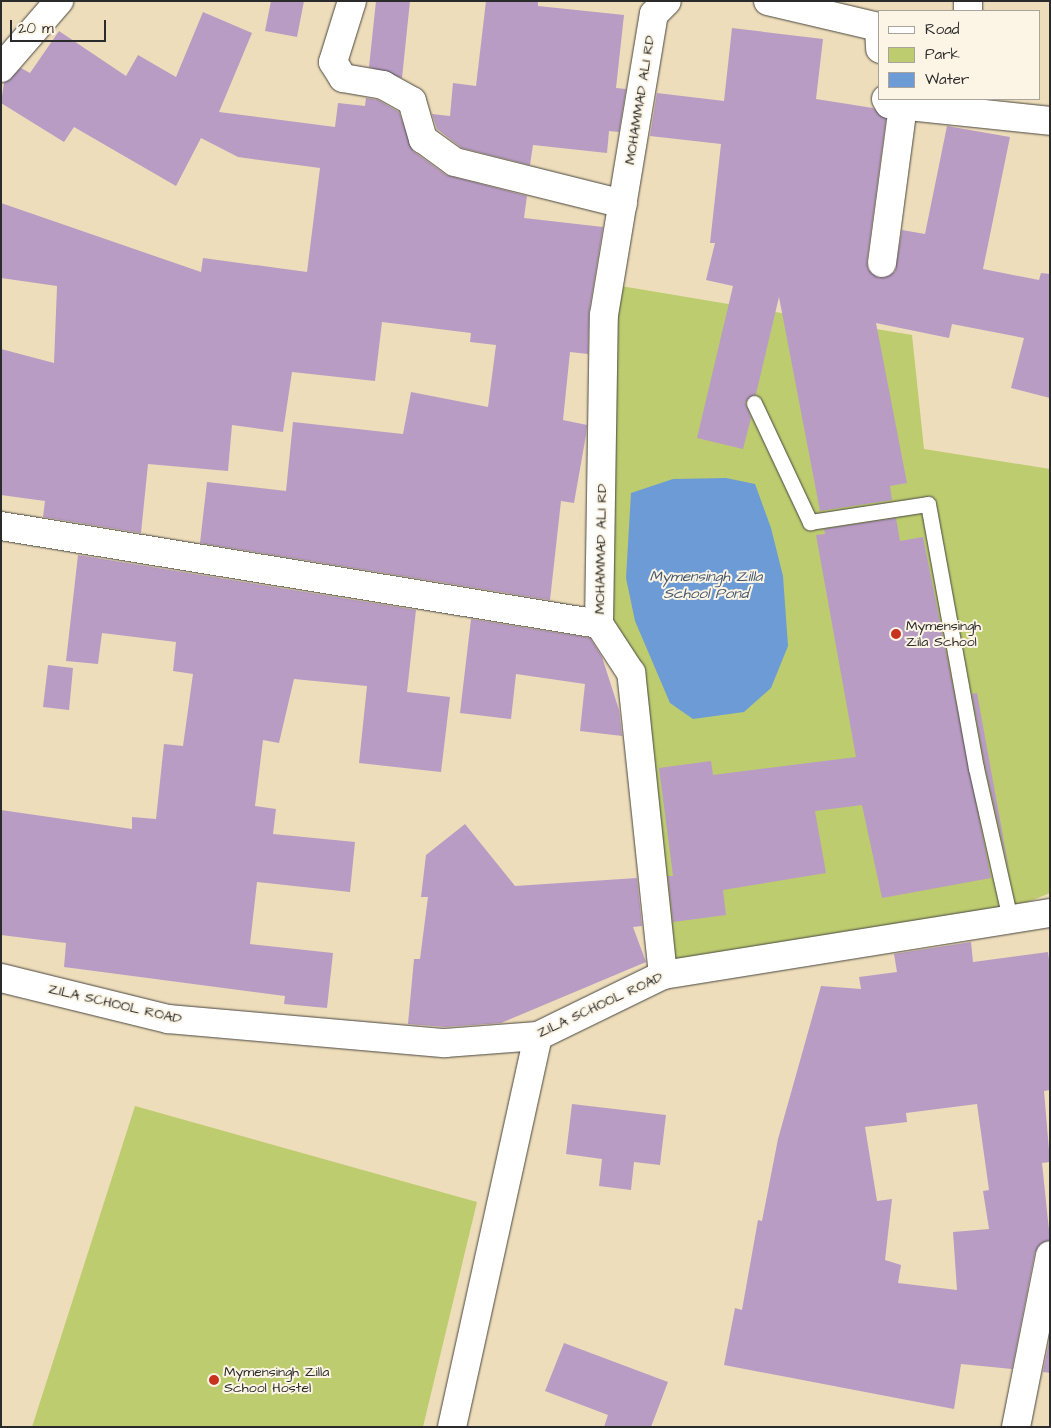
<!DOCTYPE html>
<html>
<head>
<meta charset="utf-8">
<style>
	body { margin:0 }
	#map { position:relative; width:1051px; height:1428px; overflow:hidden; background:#eeddba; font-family:"Architects Daughter",sans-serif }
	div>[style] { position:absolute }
	.green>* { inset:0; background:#bdcc6f }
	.water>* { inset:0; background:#6d9bd5 }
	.building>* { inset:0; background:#b99cc4 }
	.roads { filter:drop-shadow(0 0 1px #484640) drop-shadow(0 0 1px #484640) }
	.lane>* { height:15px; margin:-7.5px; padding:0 7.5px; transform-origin:7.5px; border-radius:7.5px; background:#fff }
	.street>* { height:28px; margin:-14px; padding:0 14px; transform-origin:14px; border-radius:14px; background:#fff }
	.secondary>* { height:28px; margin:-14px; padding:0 14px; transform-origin:14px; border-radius:14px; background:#fff }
	.dots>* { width:14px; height:14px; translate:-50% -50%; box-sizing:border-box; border:2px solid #fcf5e5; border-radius:50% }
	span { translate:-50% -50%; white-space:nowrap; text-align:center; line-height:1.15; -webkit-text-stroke:4px #fcf5e5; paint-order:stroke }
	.street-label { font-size:14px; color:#2b2b2b }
	.poi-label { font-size:14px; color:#2b2b2b }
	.left { translate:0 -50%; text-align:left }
	.water-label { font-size:15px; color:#45586f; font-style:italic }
	.frame { position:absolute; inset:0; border:2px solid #2b2b2b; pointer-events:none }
	.legend { position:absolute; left:878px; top:10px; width:162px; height:90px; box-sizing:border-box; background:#fcf5e5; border:1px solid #a8a49b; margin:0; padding:6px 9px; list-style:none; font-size:15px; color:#2b2b2b }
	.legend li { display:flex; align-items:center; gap:10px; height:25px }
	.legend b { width:25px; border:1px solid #a8a49b }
	.scale { position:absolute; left:10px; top:20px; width:96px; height:22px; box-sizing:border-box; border:2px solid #2b2b2b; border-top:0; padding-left:6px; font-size:15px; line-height:18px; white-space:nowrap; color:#2b2b2b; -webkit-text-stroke:4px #fcf5e5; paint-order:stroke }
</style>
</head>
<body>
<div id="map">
	<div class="green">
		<i style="clip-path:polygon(609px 284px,912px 335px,924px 449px,1050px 469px,1050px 893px,1028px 902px,671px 965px,611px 618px)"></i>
		<i style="clip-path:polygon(135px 1106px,477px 1202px,423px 1427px,32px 1427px)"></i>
	</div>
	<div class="water">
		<i style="clip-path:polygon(726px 478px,755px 484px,771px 528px,783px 576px,788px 646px,771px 688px,744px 712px,693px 719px,670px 703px,635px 621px,626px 578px,631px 493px,673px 479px)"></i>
	</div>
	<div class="building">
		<i style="clip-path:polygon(271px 1px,304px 1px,297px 37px,265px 31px)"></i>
		<i style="clip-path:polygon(376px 1px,410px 1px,402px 78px,369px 67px)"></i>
		<i style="clip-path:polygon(486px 1px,538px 1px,538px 6px,624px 15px,616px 88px,626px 89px,619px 132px,609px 131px,607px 153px,533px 145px,530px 165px,462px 148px,437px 129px,432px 114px,450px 116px,453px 83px,476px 86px)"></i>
		<i style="clip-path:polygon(203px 12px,252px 33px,219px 112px,335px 127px,338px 103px,365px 106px,366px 98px,378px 100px,399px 112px,413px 151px,446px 175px,527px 196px,524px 218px,603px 227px,589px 313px,588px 354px,570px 352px,563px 420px,587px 425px,586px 435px,574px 503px,561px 501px,550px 600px,200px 543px,207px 482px,286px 491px,293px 422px,403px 434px,411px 392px,488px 407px,496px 345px,470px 342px,471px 333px,382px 322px,375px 381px,292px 372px,283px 432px,232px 425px,228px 471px,148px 464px,141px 533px,43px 517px,45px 501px,1px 495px,1px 349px,54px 363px,57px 286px,1px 278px,1px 203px,201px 272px,203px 258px,307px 272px,320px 168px,238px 157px,201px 138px,176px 186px,74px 127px,64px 142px,1px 103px,4px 83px,21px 68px,30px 73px,59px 31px,126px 76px,138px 55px,176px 77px)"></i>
		<i style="clip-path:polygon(732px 28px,823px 39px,816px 99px,873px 108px,886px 119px,867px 261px,868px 269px,879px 278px,895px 272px,902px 230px,925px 234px,947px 126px,1010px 137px,983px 269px,1039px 280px,1041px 273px,1050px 274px,1050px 398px,1011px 388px,1024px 338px,952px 324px,949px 338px,876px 323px,907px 483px,890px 486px,892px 500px,820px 511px,779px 297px,756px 394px,745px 402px,751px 418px,743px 449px,697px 438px,733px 286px,706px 280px,715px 243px,710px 243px,721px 144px,650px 136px,657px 93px,724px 101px)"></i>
		<i style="clip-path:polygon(896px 518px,900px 541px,923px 537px,991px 878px,882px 898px,862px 805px,815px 811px,826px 873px,723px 890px,726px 915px,673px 922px,668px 876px,673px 876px,659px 768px,711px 761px,713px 775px,856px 757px,816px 535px,825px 534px,824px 529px)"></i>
		<i style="clip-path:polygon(78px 555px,416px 610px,407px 692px,450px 697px,441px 772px,359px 763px,367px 686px,294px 679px,279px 743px,263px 740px,255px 806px,276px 809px,273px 834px,355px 842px,350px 892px,257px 882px,250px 944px,333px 953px,327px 1008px,284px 1004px,285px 996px,64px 967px,66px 943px,1px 935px,1px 810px,132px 829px,132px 817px,156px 819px,164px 744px,183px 746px,193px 674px,173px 671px,176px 642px,102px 633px,98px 664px,66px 661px)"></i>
		<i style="clip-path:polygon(471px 619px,590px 638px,602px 657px,619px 710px,622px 736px,580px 731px,585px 684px,516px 674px,511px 719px,460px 713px)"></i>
		<i style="clip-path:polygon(48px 665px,73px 668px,69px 710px,43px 707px)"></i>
		<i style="clip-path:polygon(977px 693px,1010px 875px,985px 766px,972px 694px)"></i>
		<i style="clip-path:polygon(465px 824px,515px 886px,637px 878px,642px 926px,633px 927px,646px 962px,501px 1023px,445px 1027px,408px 1024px,414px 959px,420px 959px,428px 897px,421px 897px,426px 855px)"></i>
		<i style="clip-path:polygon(evenodd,971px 942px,973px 962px,1048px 952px,1050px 967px,1050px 1090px,1044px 1091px,1050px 1162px,1042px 1163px,1050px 1240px,1035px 1252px,1012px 1369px,961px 1364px,954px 1409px,724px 1365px,735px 1308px,742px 1310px,758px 1220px,762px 1221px,778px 1139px,821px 986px,861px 989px,859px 977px,897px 972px,894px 954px,971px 942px,977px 1104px,989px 1190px,983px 1191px,989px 1229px,953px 1232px,957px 1290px,898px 1283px,901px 1265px,885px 1260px,892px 1199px,877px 1201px,865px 1127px,907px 1122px,906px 1113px,977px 1104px)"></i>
		<i style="clip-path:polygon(572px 1104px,666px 1115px,660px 1165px,634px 1162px,631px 1190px,599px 1186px,602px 1159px,566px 1154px)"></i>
		<i style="clip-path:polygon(1050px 1337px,1050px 1373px,1043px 1372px)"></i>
		<i style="clip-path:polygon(564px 1343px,668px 1382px,651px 1427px,604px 1427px,608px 1415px,545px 1391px)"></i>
	</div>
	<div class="roads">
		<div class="lane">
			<i style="left:754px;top:403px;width:132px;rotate:64.8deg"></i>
			<i style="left:810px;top:522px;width:119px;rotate:-8.7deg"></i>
			<i style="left:928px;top:504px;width:268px;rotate:79.7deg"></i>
			<i style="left:976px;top:768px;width:155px;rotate:77.3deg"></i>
		</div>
		<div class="street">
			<i style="left:352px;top:1px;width:64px;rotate:107.3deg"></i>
			<i style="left:333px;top:62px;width:19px;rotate:58deg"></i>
			<i style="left:343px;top:78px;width:41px;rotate:9.9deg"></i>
			<i style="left:383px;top:85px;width:33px;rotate:29deg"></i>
			<i style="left:412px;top:101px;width:40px;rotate:74deg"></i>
			<i style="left:423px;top:139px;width:39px;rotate:36deg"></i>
			<i style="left:455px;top:162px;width:173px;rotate:14deg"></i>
			<i style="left:768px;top:1px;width:114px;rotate:13.2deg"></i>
			<i style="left:879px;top:27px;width:22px;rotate:87deg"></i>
			<i style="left:968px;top:11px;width:10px;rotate:-90deg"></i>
			<i style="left:886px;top:99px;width:6px;rotate:59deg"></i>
			<i style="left:889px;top:104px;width:162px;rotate:6deg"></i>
			<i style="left:882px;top:263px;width:158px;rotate:-82.4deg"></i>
			<i style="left:1px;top:526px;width:606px;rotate:9.31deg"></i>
			<i style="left:663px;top:975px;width:304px;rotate:-96deg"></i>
			<i style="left:631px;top:673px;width:59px;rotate:-123.1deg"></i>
			<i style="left:599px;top:624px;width:309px;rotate:-89.1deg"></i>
			<i style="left:604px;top:315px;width:305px;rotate:-80.6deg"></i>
			<i style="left:654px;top:14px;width:18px;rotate:-45deg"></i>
			<i style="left:1px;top:978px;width:172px;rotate:13.8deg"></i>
			<i style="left:168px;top:1019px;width:278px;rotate:5deg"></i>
			<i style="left:445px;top:1043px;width:93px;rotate:-4.3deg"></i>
			<i style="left:1016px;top:1427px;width:175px;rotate:-78.8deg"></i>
		</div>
		<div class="secondary">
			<i style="left:1px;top:68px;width:89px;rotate:-49.1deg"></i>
			<i style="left:452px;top:1427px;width:400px;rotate:-77.6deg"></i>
			<i style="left:538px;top:1036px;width:139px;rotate:-26deg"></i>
			<i style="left:663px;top:975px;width:392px;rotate:-9.1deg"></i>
		</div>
	</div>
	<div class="dots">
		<i style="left:896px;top:634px;background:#c8321e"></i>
		<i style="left:214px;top:1380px;background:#c8321e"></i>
	</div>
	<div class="street-label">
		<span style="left:640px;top:100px;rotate:-81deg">MOHAMMAD ALI RD</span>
		<span style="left:601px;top:549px;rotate:-89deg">MOHAMMAD ALI RD</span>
		<span style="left:115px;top:1004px;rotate:13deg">ZILA SCHOOL ROAD</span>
		<span style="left:600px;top:1005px;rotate:-25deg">ZILA SCHOOL ROAD</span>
	</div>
	<div class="poi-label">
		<span class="left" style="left:906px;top:634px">Mymensingh<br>Zila School</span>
		<span class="left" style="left:224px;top:1380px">Mymensingh Zilla<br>School Hostel</span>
	</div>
	<div class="water-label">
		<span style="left:706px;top:585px">Mymensingh Zilla<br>School Pond</span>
	</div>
	<div class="frame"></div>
	<ul class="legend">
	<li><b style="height:6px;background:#fff"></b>Road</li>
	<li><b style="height:14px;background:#bdcc6f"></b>Park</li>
	<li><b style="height:14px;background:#6d9bd5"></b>Water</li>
	</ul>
	<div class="scale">20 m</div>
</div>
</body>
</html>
